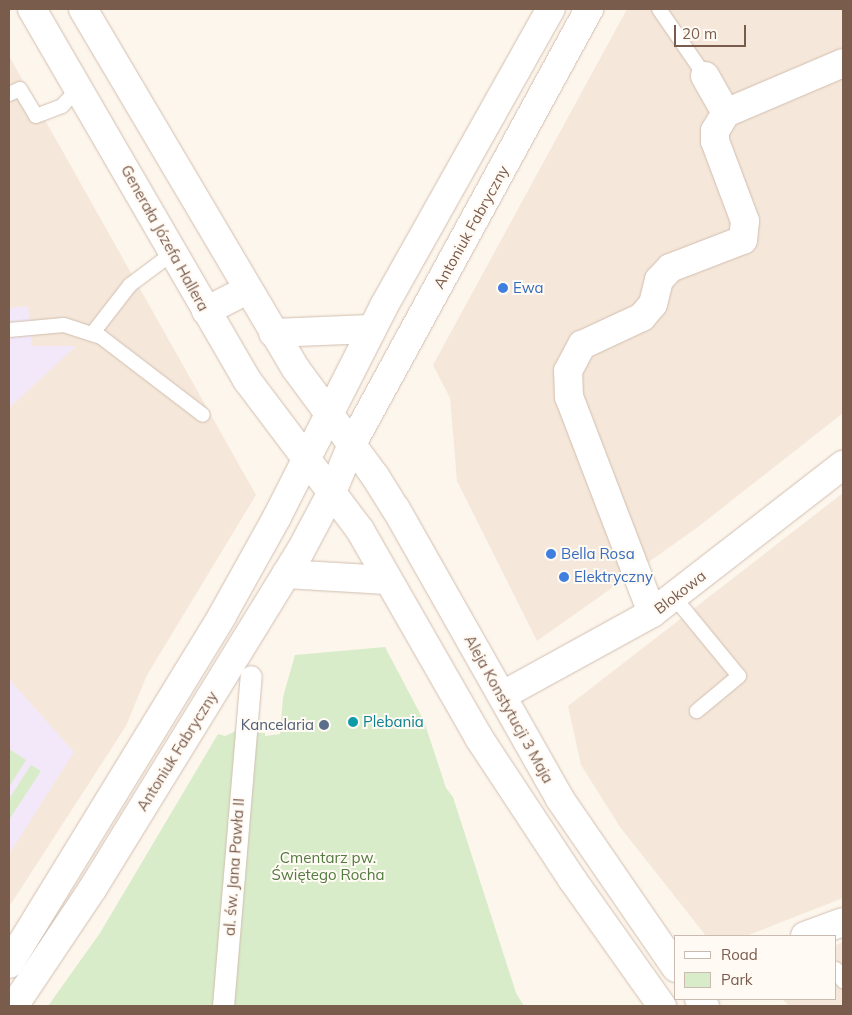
<!DOCTYPE html>
<html>
<head>
<meta charset="utf-8">
<style>
	body { margin:0 }
	#map { position:relative; width:852px; height:1015px; overflow:hidden; background:#fdf6ec; font-family:Mulish,sans-serif }
	div>[style] { position:absolute }
	.residential>* { inset:0; background:#f5e8da }
	.education>* { inset:0; background:#f3e8fa }
	.green>* { inset:0; background:#d8ecc9 }
	.roads { filter:drop-shadow(0 0 1px #d1beb0) drop-shadow(0 0 1px #d1beb0) }
	.service>* { height:14px; margin:-7px; padding:0 7px; transform-origin:7px; border-radius:7px; background:#fff }
	.pedestrian>* { height:21px; margin:-10.5px; padding:0 10.5px; transform-origin:10.5px; border-radius:10.5px; background:#fff }
	.minor>* { height:28px; margin:-14px; padding:0 14px; transform-origin:14px; border-radius:14px; background:#fff }
	.secondary>* { height:28px; margin:-14px; padding:0 14px; transform-origin:14px; border-radius:14px; background:#fff }
	.dots>* { width:14px; height:14px; translate:-50% -50%; box-sizing:border-box; border:2px solid #fffaf3; border-radius:50% }
	span { translate:-50% -50%; white-space:nowrap; text-align:center; line-height:1.15; -webkit-text-stroke:4px #fffaf3; paint-order:stroke }
	.street-label { font-size:15px; color:#7a5c4d }
	.shop-label { font-size:15px; color:#366cbe }
	.left { translate:0 -50%; text-align:left }
	.culture-label { font-size:15px; color:#0d838f }
	.service-label { font-size:15px; color:#4e5e75 }
	.right { translate:-100% -50%; text-align:right }
	.park-label { font-size:15px; color:#537a41 }
	.frame { position:absolute; inset:0; border:10px solid #7a5c4d; pointer-events:none }
	.legend { position:absolute; left:674px; top:935px; width:162px; height:65px; box-sizing:border-box; background:#fffaf3; border:1px solid #cabbb1; margin:0; padding:6px 9px; list-style:none; font-size:15px; color:#7a5c4d }
	.legend li { display:flex; align-items:center; gap:10px; height:25px }
	.legend b { width:25px; border:1px solid #cabbb1 }
	.scale { position:absolute; left:674px; top:25px; width:72px; height:22px; box-sizing:border-box; border:2px solid #7a5c4d; border-top:0; padding-left:6px; font-size:15px; line-height:18px; white-space:nowrap; color:#7a5c4d; -webkit-text-stroke:4px #fffaf3; paint-order:stroke }
</style>
</head>
<body>
<div id="map">
	<div class="residential">
		<i style="clip-path:polygon(627px 9px,843px 9px,843px 413px,698px 527px,537px 641px,457px 481px,450px 398px,433px 365px)"></i>
		<i style="clip-path:polygon(9px 56px,256px 495px,147px 675px,126px 726px,9px 907px)"></i>
		<i style="clip-path:polygon(843px 493px,843px 898px,746px 936px,706px 936px,620px 827px,581px 765px,568px 706px)"></i>
		<i style="clip-path:polygon(843px 942px,843px 1006px,789px 1006px,782px 999px,836px 999px,836px 945px)"></i>
	</div>
	<div class="education">
		<i style="clip-path:polygon(28px 306px,32px 346px,76px 346px,9px 408px,9px 308px)"></i>
		<i style="clip-path:polygon(9px 679px,74px 752px,9px 854px)"></i>
	</div>
	<div class="green">
		<i style="clip-path:polygon(385px 647px,424px 721px,446px 788px,453px 797px,516px 993px,524px 1006px,48px 1006px,100px 933px,218px 734px,225px 736px,236px 731px,236px 726px,253px 733px,265px 733px,265px 736px,280px 734px,283px 697px,295px 655px)"></i>
		<i style="clip-path:polygon(9px 749px,26px 760px,9px 787px)"></i>
		<i style="clip-path:polygon(31px 765px,41px 771px,9px 820px,9px 799px)"></i>
	</div>
	<div class="roads">
		<div class="service">
			<i style="left:659px;top:9px;width:81px;rotate:55.5deg"></i>
			<i style="left:9px;top:94px;width:12px;rotate:-24deg"></i>
			<i style="left:20px;top:89px;width:31px;rotate:59deg"></i>
			<i style="left:36px;top:116px;width:28px;rotate:-21deg"></i>
			<i style="left:62px;top:106px;width:26px;rotate:-47deg"></i>
			<i style="left:9px;top:330px;width:55px;rotate:-5.2deg"></i>
			<i style="left:64px;top:325px;width:39px;rotate:18deg"></i>
			<i style="left:101px;top:337px;width:128px;rotate:37.4deg"></i>
			<i style="left:92px;top:334px;width:62px;rotate:-52.2deg"></i>
			<i style="left:130px;top:285px;width:54px;rotate:-36.7deg"></i>
			<i style="left:674px;top:597px;width:102px;rotate:50.6deg"></i>
			<i style="left:739px;top:676px;width:55px;rotate:140.2deg"></i>
			<i style="left:836px;top:969px;width:14px;rotate:60deg"></i>
		</div>
		<div class="pedestrian">
			<i style="left:223px;top:1006px;width:331px;rotate:-85.2deg"></i>
		</div>
		<div class="minor">
			<i style="left:705px;top:76px;width:43px;rotate:60.4deg"></i>
			<i style="left:652px;top:613px;width:231px;rotate:-111deg"></i>
			<i style="left:569px;top:397px;width:26px;rotate:-92deg"></i>
			<i style="left:568px;top:371px;width:30px;rotate:-62deg"></i>
			<i style="left:582px;top:345px;width:66px;rotate:-25deg"></i>
			<i style="left:642px;top:317px;width:17px;rotate:-50deg"></i>
			<i style="left:653px;top:304px;width:25px;rotate:-76deg"></i>
			<i style="left:659px;top:280px;width:16px;rotate:-47deg"></i>
			<i style="left:670px;top:268px;width:78px;rotate:-21deg"></i>
			<i style="left:743px;top:240px;width:19px;rotate:-84deg"></i>
			<i style="left:745px;top:221px;width:85px;rotate:-110.6deg"></i>
			<i style="left:715px;top:141px;width:10px;rotate:-90deg"></i>
			<i style="left:715px;top:131px;width:21px;rotate:-59deg"></i>
			<i style="left:726px;top:113px;width:127px;rotate:-23.1deg"></i>
			<i style="left:503px;top:695px;width:170px;rotate:-28.8deg"></i>
			<i style="left:652px;top:613px;width:242px;rotate:-37.8deg"></i>
			<i style="left:805px;top:936px;width:40px;rotate:-20.2deg"></i>
		</div>
		<div class="secondary">
			<i style="left:32px;top:9px;width:429px;rotate:59.9deg"></i>
			<i style="left:247px;top:380px;width:188px;rotate:53deg"></i>
			<i style="left:360px;top:530px;width:240px;rotate:60.2deg"></i>
			<i style="left:479px;top:738px;width:169px;rotate:56.6deg"></i>
			<i style="left:572px;top:879px;width:156px;rotate:54.7deg"></i>
			<i style="left:83px;top:9px;width:418px;rotate:59.4deg"></i>
			<i style="left:296px;top:369px;width:133px;rotate:53.6deg"></i>
			<i style="left:375px;top:476px;width:39px;rotate:58deg"></i>
			<i style="left:396px;top:509px;width:333px;rotate:60.5deg"></i>
			<i style="left:560px;top:799px;width:205px;rotate:55.5deg"></i>
			<i style="left:206px;top:311px;width:46px;rotate:-27.1deg"></i>
			<i style="left:273px;top:333px;width:98px;rotate:-2.3deg"></i>
			<i style="left:286px;top:574px;width:100px;rotate:3.4deg"></i>
			<i style="left:9px;top:964px;width:408px;rotate:-58.5deg"></i>
			<i style="left:222px;top:616px;width:113px;rotate:-60.9deg"></i>
			<i style="left:277px;top:517px;width:237px;rotate:-63.1deg"></i>
			<i style="left:384px;top:306px;width:341px;rotate:-60.7deg"></i>
			<i style="left:699px;top:999px;width:9px;rotate:49deg"></i>
			<i style="left:14px;top:1006px;width:142px;rotate:-56.2deg"></i>
			<i style="left:93px;top:888px;width:395px;rotate:-58.4deg"></i>
			<i style="left:300px;top:552px;width:70px;rotate:-62deg"></i>
			<i style="left:333px;top:490px;width:50px;rotate:-67.6deg"></i>
			<i style="left:352px;top:444px;width:495px;rotate:-61.4deg"></i>
		</div>
	</div>
	<div class="dots">
		<i style="left:503px;top:288px;background:#3f7fe0"></i>
		<i style="left:551px;top:554px;background:#3f7fe0"></i>
		<i style="left:564px;top:577px;background:#3f7fe0"></i>
		<i style="left:353px;top:722px;background:#0f9aa8"></i>
		<i style="left:324px;top:725px;background:#5c6f8a"></i>
	</div>
	<div class="street-label">
		<span style="left:471px;top:227px;rotate:-61deg">Antoniuk Fabryczny</span>
		<span style="left:165px;top:238px;rotate:61deg">Generała Józefa Hallera</span>
		<span style="left:680px;top:592px;rotate:-38deg">Blokowa</span>
		<span style="left:509px;top:709px;rotate:61deg">Aleja Konstytucji 3 Maja</span>
		<span style="left:177px;top:751px;rotate:-58deg">Antoniuk Fabryczny</span>
		<span style="left:234px;top:867px;rotate:-86deg">al. św. Jana Pawła II</span>
	</div>
	<div class="shop-label">
		<span class="left" style="left:513px;top:288px">Ewa</span>
		<span class="left" style="left:561px;top:554px">Bella Rosa</span>
		<span class="left" style="left:574px;top:577px">Elektryczny</span>
	</div>
	<div class="culture-label">
		<span class="left" style="left:363px;top:722px">Plebania</span>
	</div>
	<div class="service-label">
		<span class="right" style="left:314px;top:725px">Kancelaria</span>
	</div>
	<div class="park-label">
		<span style="left:328px;top:866px">Cmentarz pw.<br>Świętego Rocha</span>
	</div>
	<div class="frame"></div>
	<ul class="legend">
	<li><b style="height:6px;background:#fff"></b>Road</li>
	<li><b style="height:14px;background:#d8ecc9"></b>Park</li>
	</ul>
	<div class="scale">20 m</div>
</div>
</body>
</html>
